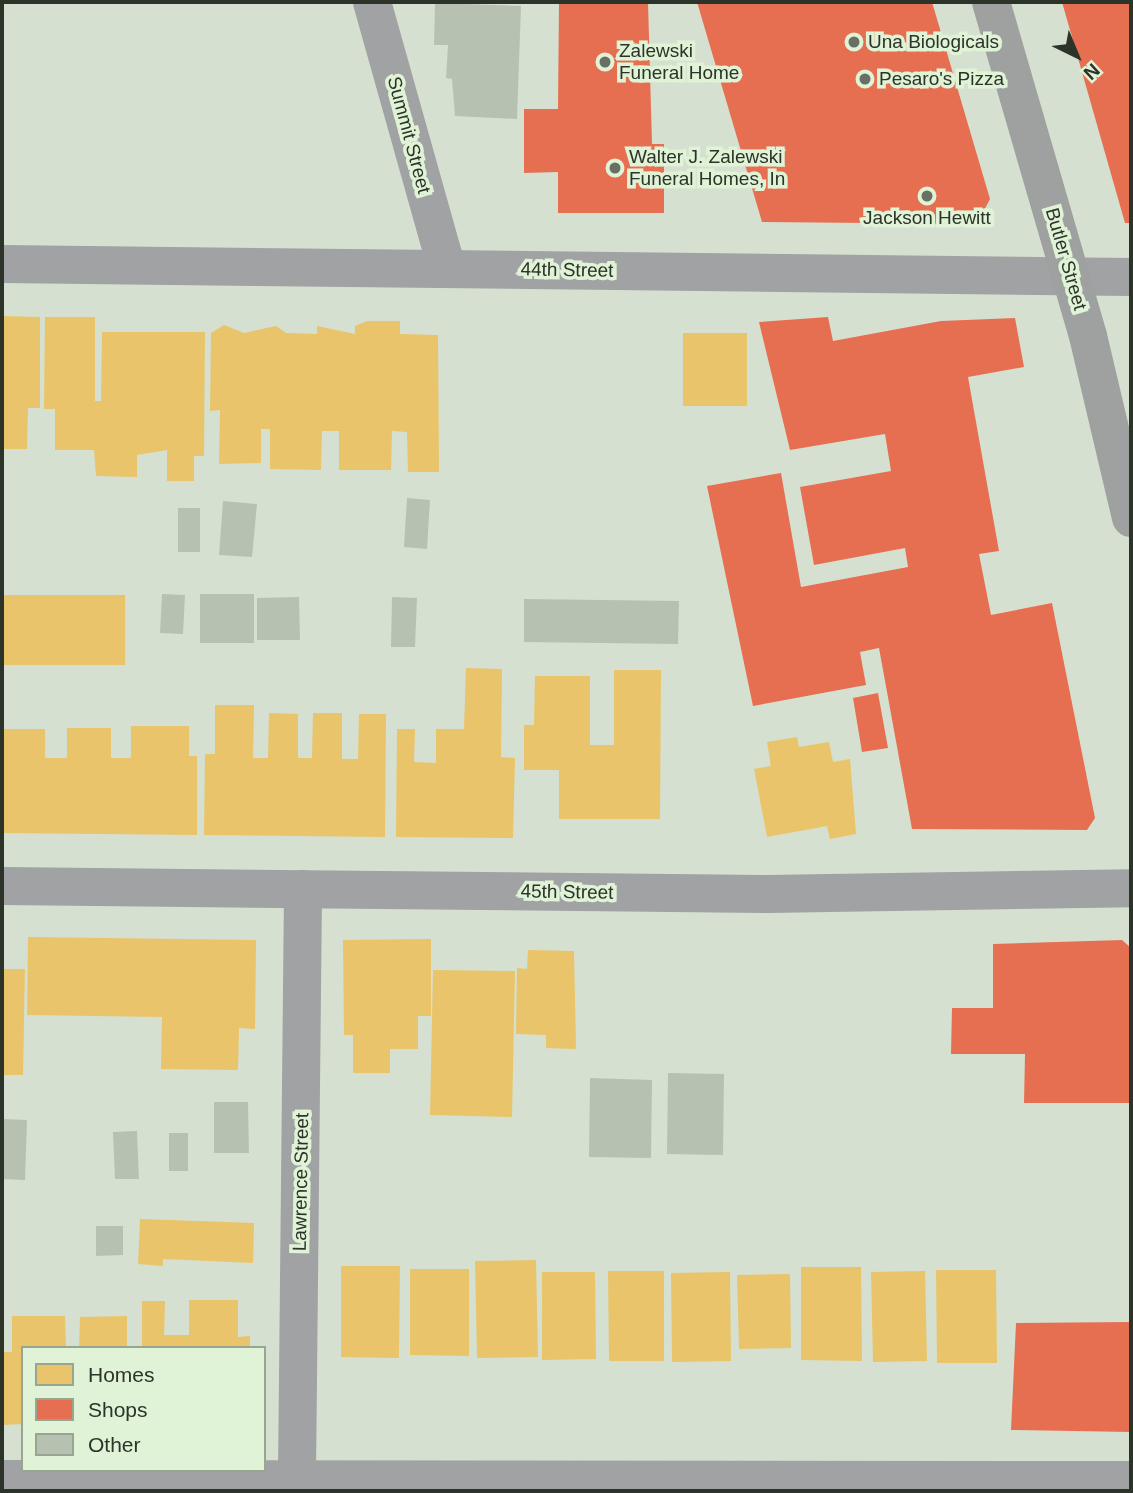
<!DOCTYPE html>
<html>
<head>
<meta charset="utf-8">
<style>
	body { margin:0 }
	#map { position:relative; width:1133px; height:1493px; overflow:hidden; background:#d5e0d0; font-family:Helvetica,sans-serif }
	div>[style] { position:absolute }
	.homes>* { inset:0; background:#e9c46a }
	.shops>* { inset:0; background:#e76f51 }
	.building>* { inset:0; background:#b7c1b2 }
	.minor>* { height:38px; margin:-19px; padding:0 19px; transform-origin:19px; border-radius:19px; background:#a0a2a3 }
	.secondary>* { height:38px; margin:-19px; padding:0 19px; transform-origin:19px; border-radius:19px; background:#9ea1a0 }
	.dots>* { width:19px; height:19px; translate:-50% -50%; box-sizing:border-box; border:4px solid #e0f3d7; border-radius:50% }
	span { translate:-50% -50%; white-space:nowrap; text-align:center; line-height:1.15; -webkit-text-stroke:7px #e0f3d7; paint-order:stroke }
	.poi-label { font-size:19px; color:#2c3329 }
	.left { translate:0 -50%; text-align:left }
	.street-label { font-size:19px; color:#2c3329 }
	.frame { position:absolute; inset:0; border:4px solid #2c3329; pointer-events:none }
	.legend { position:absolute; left:21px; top:1346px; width:245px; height:126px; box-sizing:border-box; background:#e0f3d7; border:2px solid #98a691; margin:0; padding:9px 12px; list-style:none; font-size:21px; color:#2c3329 }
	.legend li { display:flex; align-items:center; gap:14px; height:35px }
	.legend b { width:35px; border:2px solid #98a691 }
	.north { position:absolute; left:1042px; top:21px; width:70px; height:70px; -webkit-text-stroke:5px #e0f3d7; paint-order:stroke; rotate:137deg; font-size:19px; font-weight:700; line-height:28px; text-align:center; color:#2c3329 }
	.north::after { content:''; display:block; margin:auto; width:24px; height:32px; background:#2c3329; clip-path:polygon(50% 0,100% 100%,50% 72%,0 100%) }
</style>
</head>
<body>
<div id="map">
	<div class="homes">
		<i style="clip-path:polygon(2px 316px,40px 317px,40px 408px,28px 408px,27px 449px,2px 449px)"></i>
		<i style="clip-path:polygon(45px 317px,95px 317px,95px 401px,101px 401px,102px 332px,205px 332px,204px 456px,194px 456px,194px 481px,167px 481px,167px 450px,137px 455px,137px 477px,96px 476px,94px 450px,55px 450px,55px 409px,44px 409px)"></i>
		<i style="clip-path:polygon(367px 321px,400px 321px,400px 334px,438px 335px,439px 472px,408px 472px,407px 432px,392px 431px,391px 470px,339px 470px,339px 431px,322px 431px,321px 470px,270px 469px,270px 429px,261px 429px,261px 463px,219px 464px,220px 410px,210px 411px,211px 333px,224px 325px,244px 333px,276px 326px,286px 333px,317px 334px,317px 326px,355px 334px,355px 326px)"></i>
		<i style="clip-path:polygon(683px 333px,747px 333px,747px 406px,683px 406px)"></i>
		<i style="clip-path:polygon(2px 595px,125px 595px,125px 665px,2px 665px)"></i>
		<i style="clip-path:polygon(466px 668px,502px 669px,501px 757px,515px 758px,513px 838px,396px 837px,397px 729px,415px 729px,414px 762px,436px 763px,436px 729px,464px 729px)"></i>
		<i style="clip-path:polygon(614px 670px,661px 670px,660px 819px,559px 819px,559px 770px,524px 770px,524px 725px,534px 725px,535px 676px,590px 676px,590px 745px,614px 745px)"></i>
		<i style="clip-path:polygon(215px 705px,254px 705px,253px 758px,268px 758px,269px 713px,298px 714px,298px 758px,312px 758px,313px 713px,342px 713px,342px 759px,358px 759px,359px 714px,386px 714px,385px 837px,204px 835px,205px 754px,215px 754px)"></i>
		<i style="clip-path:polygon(131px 726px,189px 726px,189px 756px,197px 756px,197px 835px,2px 833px,2px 729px,45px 729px,45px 758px,67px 758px,67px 728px,111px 728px,111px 758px,131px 758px)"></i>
		<i style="clip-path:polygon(797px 737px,799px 747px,829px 742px,833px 762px,850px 759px,856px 834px,830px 839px,827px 826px,767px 837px,754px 769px,771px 766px,767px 742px)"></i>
		<i style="clip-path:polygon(28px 937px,256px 940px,255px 1029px,239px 1028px,238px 1070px,161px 1069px,162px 1017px,27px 1015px)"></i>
		<i style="clip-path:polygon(431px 939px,431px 1016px,418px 1016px,418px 1049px,390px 1049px,390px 1073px,353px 1073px,353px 1035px,344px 1035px,343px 940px)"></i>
		<i style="clip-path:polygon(528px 950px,574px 951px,576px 1049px,546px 1048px,546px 1035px,516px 1034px,517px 968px,527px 969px)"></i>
		<i style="clip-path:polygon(2px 969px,25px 969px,23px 1075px,2px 1075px)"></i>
		<i style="clip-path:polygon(433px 970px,515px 971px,512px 1117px,430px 1115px)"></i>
		<i style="clip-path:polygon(140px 1219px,254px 1223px,253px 1263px,163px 1259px,163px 1266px,138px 1264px)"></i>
		<i style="clip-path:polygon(536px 1260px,538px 1357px,477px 1358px,475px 1261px)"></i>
		<i style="clip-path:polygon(341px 1266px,400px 1266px,399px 1358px,341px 1357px)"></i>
		<i style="clip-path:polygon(801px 1267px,861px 1267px,862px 1361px,801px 1360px)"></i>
		<i style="clip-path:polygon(410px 1269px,469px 1269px,469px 1356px,410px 1355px)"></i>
		<i style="clip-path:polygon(936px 1270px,996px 1270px,997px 1363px,937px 1363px)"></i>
		<i style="clip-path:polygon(608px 1271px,664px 1271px,664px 1361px,609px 1361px)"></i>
		<i style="clip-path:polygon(925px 1271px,927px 1361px,873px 1362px,871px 1272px)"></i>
		<i style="clip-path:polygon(542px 1272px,595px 1272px,596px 1359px,542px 1360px)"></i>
		<i style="clip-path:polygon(730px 1272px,731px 1361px,672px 1362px,671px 1273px)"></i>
		<i style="clip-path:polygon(790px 1274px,791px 1348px,739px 1349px,737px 1275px)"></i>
		<i style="clip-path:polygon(189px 1300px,238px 1300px,238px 1337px,250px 1336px,250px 1348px,142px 1348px,142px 1301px,165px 1301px,164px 1335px,189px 1335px)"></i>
		<i style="clip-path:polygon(12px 1316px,65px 1316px,66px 1348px,23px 1348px,23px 1424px,2px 1425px,2px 1352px,12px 1352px)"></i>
		<i style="clip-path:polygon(127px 1316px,127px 1348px,79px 1348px,80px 1317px)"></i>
	</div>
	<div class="shops">
		<i style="clip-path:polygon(559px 2px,648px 2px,652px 144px,664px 144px,664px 213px,558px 213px,558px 172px,524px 173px,524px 109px,558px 109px)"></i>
		<i style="clip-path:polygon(697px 2px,932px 2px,990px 199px,977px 224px,762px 222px)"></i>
		<i style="clip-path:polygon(1062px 2px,1131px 2px,1131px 223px,1125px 223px)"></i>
		<i style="clip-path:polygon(828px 317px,833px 341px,941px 321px,1015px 318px,1024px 367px,968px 377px,999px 551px,979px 554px,991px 615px,1052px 603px,1095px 818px,1087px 830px,912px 829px,879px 648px,860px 652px,866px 685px,753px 706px,707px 486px,781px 473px,801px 587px,908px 567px,905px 548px,814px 565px,800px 487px,891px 471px,885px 434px,790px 450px,759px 322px)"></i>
		<i style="clip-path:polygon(878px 693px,888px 748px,862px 752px,853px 698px)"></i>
		<i style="clip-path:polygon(1122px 940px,1131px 948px,1131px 1103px,1024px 1103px,1025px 1054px,951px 1054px,952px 1008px,993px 1008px,993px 944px)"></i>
		<i style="clip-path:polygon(1131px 1322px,1131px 1432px,1011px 1430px,1016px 1323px)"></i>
	</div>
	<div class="building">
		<i style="clip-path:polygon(435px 3px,521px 6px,517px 119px,455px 116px,452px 79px,446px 78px,448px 45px,434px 45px)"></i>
		<i style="clip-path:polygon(407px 498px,430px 500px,427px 549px,404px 547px)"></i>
		<i style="clip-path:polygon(223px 501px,257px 504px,252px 557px,219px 555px)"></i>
		<i style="clip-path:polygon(178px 508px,200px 508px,200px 552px,178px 552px)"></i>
		<i style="clip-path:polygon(162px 594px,185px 595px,183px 634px,160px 633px)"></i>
		<i style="clip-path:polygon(200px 594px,254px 594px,254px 643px,200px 643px)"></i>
		<i style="clip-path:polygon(299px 597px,300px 640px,257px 640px,257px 598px)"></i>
		<i style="clip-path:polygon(392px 597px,417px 598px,415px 647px,391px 647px)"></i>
		<i style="clip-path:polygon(524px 599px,679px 601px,678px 644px,524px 642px)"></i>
		<i style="clip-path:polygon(668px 1073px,724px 1074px,723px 1155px,667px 1154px)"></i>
		<i style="clip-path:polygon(590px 1078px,652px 1080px,651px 1158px,589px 1157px)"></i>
		<i style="clip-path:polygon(214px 1102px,248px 1102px,249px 1153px,214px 1153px)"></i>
		<i style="clip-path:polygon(2px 1119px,27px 1120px,25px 1180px,2px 1179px)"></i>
		<i style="clip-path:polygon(137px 1131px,139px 1179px,115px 1179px,113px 1132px)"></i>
		<i style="clip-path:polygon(169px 1133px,188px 1133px,188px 1171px,169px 1171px)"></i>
		<i style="clip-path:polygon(96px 1226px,123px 1226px,123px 1255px,96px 1256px)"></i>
	</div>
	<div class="minor">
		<i style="left:372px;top:2px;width:276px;rotate:74.3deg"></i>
		<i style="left:2px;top:264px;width:1129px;rotate:0.66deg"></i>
		<i style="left:2px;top:886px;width:765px;rotate:0.6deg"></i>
		<i style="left:767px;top:894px;width:364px;rotate:-0.9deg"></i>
		<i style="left:297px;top:1475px;width:586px;rotate:-89.41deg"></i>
		<i style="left:2px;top:1479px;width:1129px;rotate:0.05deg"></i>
	</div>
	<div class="secondary">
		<i style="left:991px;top:2px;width:348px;rotate:73.8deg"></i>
		<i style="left:1088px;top:336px;width:187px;rotate:76.7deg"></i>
	</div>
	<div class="dots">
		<i style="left:854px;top:42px;background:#677063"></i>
		<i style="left:605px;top:62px;background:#677063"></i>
		<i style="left:865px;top:79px;background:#677063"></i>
		<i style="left:615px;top:168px;background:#677063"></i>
		<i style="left:927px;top:196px;background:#677063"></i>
	</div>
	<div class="poi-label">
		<span class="left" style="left:868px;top:42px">Una Biologicals</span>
		<span class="left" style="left:619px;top:62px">Zalewski<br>Funeral Home</span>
		<span class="left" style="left:879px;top:79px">Pesaro's Pizza</span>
		<span class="left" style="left:629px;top:168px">Walter J. Zalewski<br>Funeral Homes, In</span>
		<span style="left:927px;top:218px">Jackson Hewitt</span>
	</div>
	<div class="street-label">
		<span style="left:409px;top:135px;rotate:75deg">Summit Street</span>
		<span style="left:1066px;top:259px;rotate:74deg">Butler Street</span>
		<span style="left:567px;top:270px;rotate:1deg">44th Street</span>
		<span style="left:567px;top:892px;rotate:1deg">45th Street</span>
		<span style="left:301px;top:1182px;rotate:-89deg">Lawrence Street</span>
	</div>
	<div class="frame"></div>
	<ul class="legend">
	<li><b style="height:19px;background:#e9c46a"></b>Homes</li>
	<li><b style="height:19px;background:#e76f51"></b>Shops</li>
	<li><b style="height:19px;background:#b7c1b2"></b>Other</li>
	</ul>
	<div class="north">N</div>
</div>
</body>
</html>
